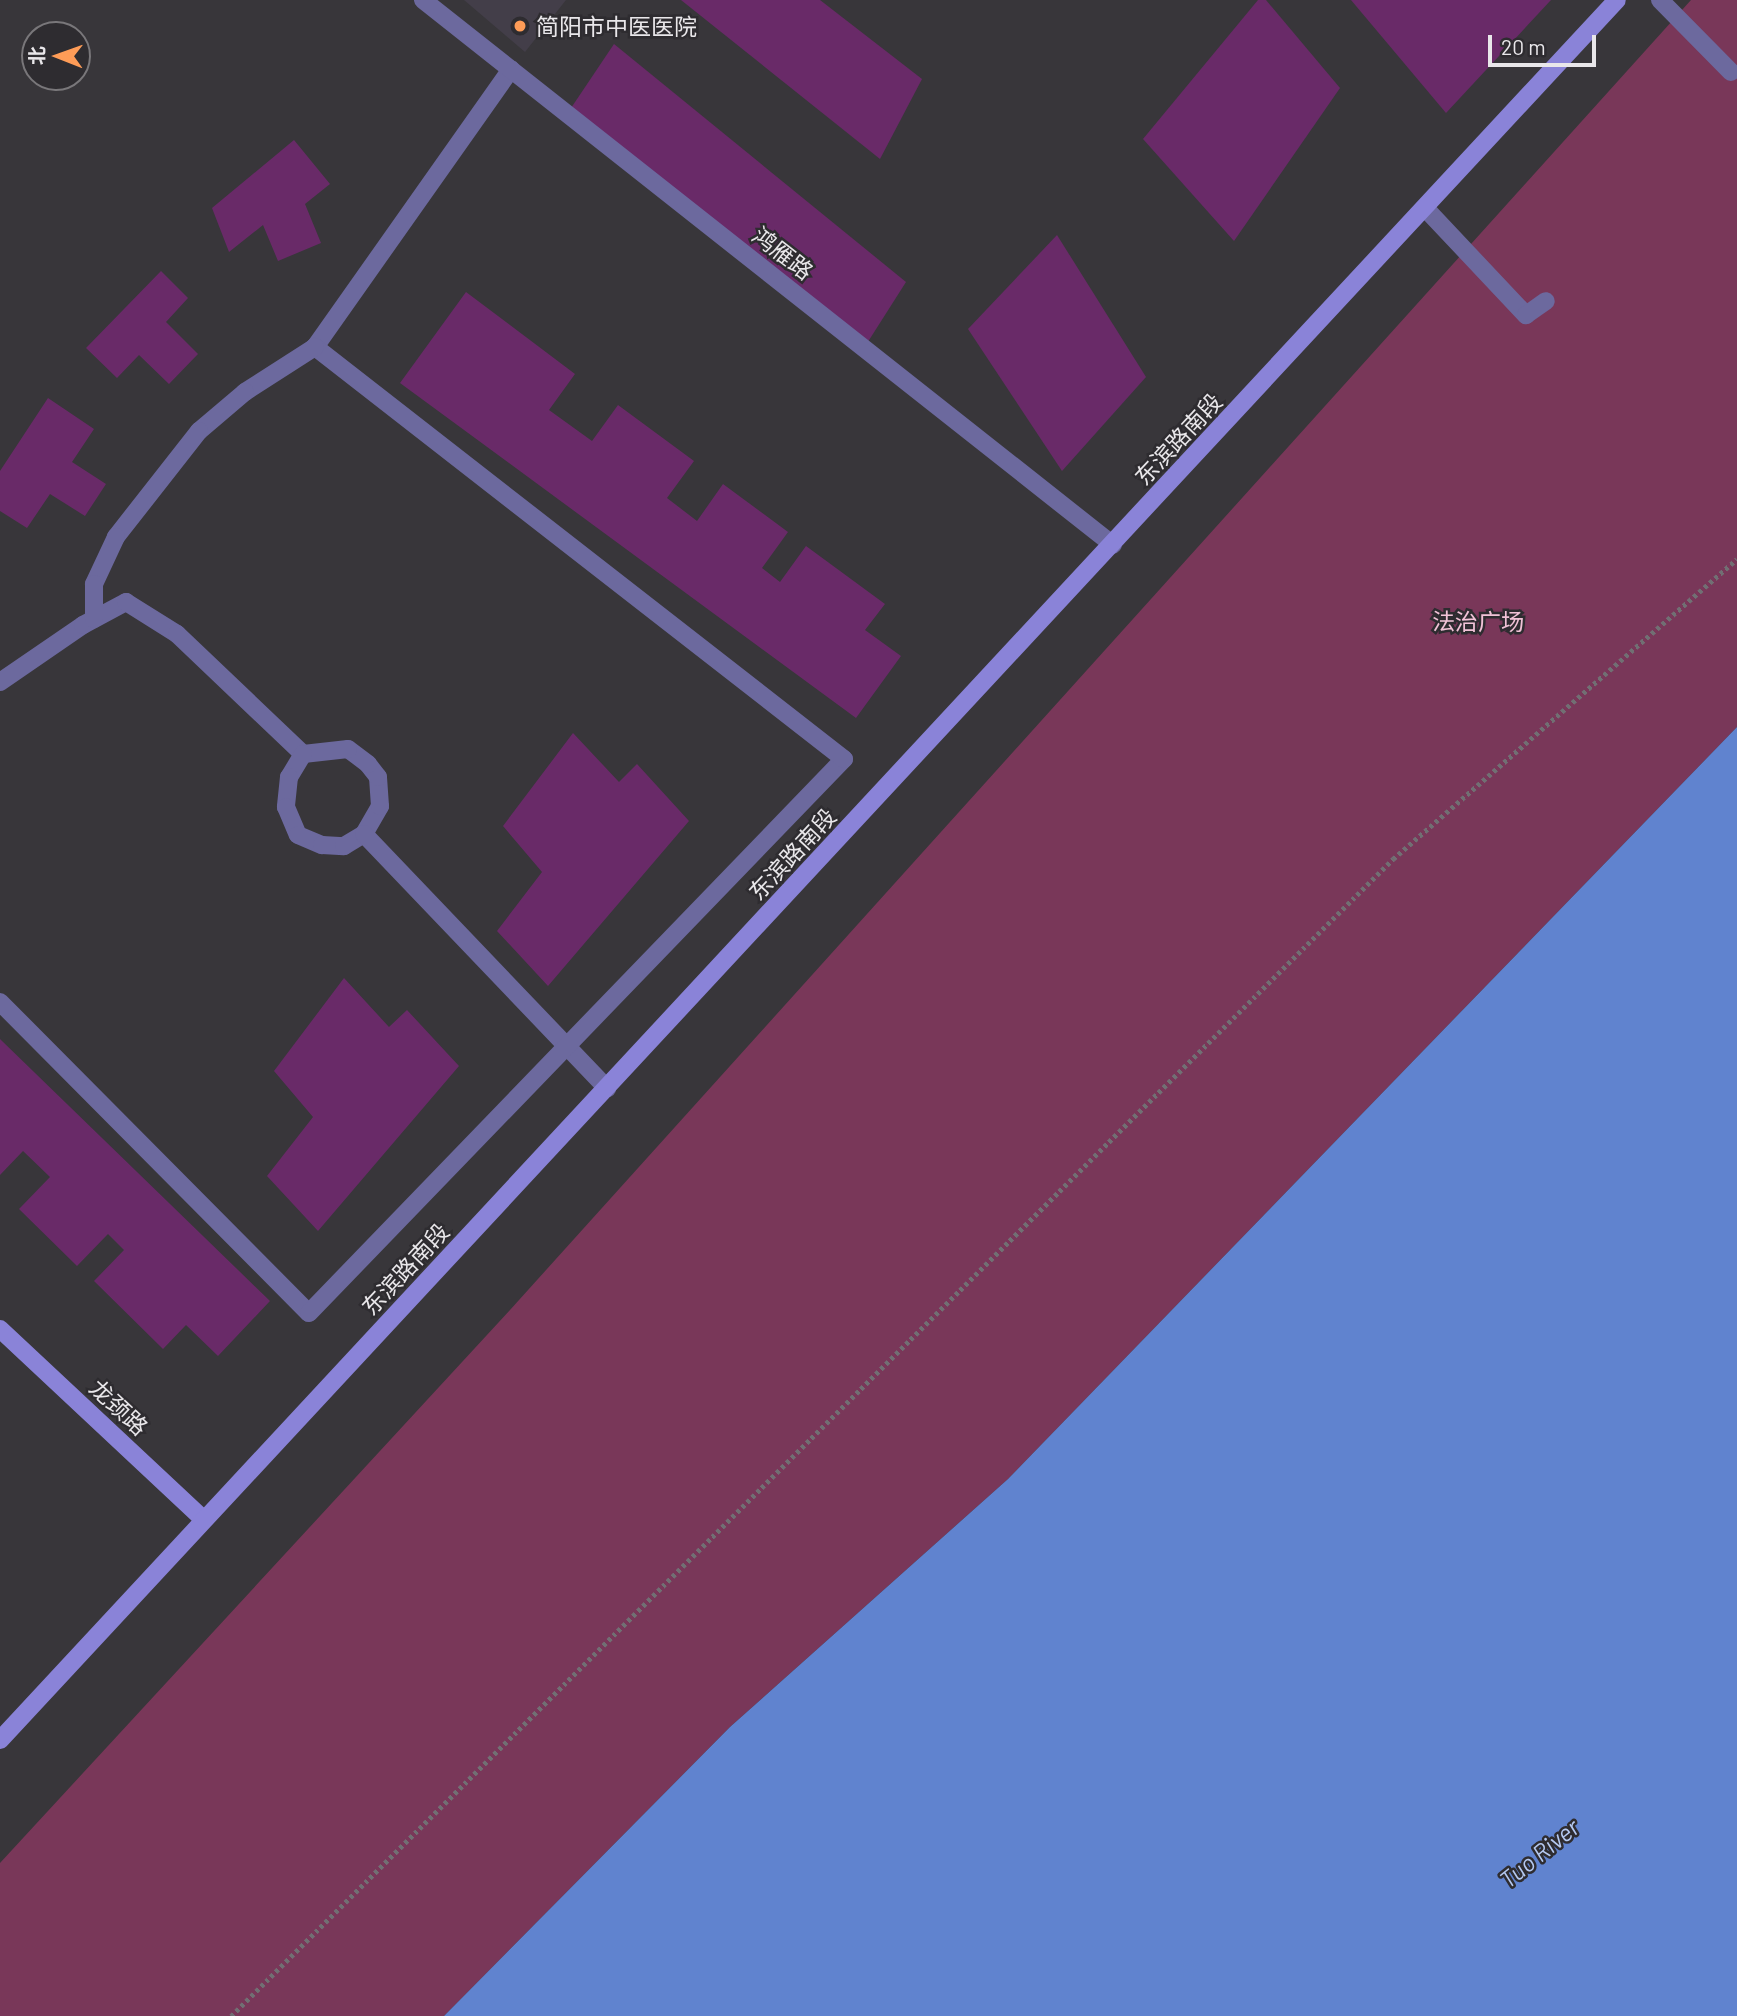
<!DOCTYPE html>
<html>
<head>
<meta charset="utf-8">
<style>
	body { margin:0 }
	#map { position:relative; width:1737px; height:2016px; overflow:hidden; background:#38363a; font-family:Barlow,"Noto Sans SC",sans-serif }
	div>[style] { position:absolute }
	.built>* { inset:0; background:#433e49 }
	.green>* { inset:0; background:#793759 }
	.water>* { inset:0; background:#6083cf }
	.building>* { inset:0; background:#692a68 }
	.path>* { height:4.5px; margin-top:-2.25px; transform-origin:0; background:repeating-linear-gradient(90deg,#716f73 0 3.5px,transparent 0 7px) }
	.service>* { height:18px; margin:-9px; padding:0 9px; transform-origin:9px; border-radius:9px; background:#6c699e }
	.minor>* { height:18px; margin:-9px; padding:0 9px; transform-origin:9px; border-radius:9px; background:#6c699e }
	.tertiary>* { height:18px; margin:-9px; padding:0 9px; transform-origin:9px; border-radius:9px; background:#6c699e }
	.secondary>* { height:18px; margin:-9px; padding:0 9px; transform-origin:9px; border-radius:9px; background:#8a83d8 }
	.dots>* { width:19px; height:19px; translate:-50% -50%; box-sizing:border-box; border:4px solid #2e2c30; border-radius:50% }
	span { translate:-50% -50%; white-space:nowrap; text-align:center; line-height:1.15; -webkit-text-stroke:5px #2e2c30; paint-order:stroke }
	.poi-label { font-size:23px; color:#e9e7ea }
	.left { translate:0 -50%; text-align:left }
	.street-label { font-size:23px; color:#e9e7ea }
	.park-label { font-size:23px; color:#f1c2d7 }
	.water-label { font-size:24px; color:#b5c9f1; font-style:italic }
	.north { position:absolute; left:21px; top:21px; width:70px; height:70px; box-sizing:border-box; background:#2e2c30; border:2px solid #79777a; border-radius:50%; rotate:271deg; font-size:19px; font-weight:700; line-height:28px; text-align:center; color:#e9e7ea }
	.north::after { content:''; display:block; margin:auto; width:24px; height:32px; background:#fe9c57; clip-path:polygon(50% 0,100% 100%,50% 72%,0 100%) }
	.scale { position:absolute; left:1488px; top:35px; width:108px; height:32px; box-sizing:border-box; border:4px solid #e9e7ea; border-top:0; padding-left:9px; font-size:21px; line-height:24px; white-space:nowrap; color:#e9e7ea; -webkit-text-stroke:5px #2e2c30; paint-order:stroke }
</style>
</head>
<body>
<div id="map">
	<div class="built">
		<i style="clip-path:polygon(464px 0,566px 0,525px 52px)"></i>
	</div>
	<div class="green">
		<i style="clip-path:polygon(1691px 0,1737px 0,1737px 727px,1008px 1479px,730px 1727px,444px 2016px,0 2016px,0 1863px,510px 1310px)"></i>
	</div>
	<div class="water">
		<i style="clip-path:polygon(1737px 727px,1737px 2016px,444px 2016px,730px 1727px,1008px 1479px)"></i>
	</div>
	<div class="building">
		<i style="clip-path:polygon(681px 0,820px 0,922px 79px,880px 159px)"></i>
		<i style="clip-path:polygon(1258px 0,1266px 0,1340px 88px,1234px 241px,1143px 139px)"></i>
		<i style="clip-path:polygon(1351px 0,1551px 0,1446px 113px)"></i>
		<i style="clip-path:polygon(614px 44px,906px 282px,864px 348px,567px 114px)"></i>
		<i style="clip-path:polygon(294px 140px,330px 184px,305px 204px,321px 243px,278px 261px,263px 225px,229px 252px,212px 208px)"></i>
		<i style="clip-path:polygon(1057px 235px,1146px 377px,1062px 471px,968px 329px)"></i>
		<i style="clip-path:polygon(161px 271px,188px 298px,166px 322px,198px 354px,169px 384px,139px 355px,117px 378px,86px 348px)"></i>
		<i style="clip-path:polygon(466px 292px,575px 374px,549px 410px,592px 441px,618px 405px,694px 461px,667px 498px,697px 521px,723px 484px,788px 532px,762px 568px,780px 582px,806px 546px,885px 604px,865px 630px,901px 656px,856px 718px,400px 383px)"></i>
		<i style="clip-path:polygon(48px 398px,94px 429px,72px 462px,106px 484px,85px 516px,50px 494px,27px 528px,0 511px,0 471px)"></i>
		<i style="clip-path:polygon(573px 733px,619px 782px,637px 764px,689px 821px,548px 986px,497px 931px,542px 872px,503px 826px)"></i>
		<i style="clip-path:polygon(344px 978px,389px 1027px,407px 1010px,459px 1066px,318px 1231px,267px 1176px,313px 1117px,274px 1071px)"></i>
		<i style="clip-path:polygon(0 1039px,270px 1301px,218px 1356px,186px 1325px,163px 1349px,94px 1281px,124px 1250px,108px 1234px,77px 1266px,19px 1209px,50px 1177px,23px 1151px,0 1175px)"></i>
	</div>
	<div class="path">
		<i style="left:231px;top:2016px;width:1640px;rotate:-44.88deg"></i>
		<i style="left:1393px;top:859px;width:456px;rotate:-41.1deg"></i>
	</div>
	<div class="service">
		<i style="left:1660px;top:0;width:101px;rotate:45.4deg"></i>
		<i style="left:1426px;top:209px;width:146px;rotate:46.7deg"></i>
		<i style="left:1526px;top:315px;width:24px;rotate:-35deg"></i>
	</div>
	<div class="minor">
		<i style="left:315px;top:347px;width:340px;rotate:-54.8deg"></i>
		<i style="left:0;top:682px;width:101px;rotate:-34.5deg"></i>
		<i style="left:83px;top:625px;width:49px;rotate:-28.1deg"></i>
		<i style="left:126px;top:602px;width:60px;rotate:32.1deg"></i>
		<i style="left:177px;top:634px;width:174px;rotate:43.6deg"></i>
		<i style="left:364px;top:834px;width:32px;rotate:-60deg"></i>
		<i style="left:380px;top:806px;width:29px;rotate:-94deg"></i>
		<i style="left:378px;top:777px;width:16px;rotate:-128deg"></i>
		<i style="left:368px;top:764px;width:25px;rotate:-143deg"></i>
		<i style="left:348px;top:749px;width:45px;rotate:173.7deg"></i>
		<i style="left:303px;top:754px;width:27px;rotate:121deg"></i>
		<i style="left:289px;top:777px;width:30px;rotate:96deg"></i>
		<i style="left:286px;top:807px;width:30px;rotate:67deg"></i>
		<i style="left:298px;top:835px;width:26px;rotate:23deg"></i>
		<i style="left:322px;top:845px;width:22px;rotate:3deg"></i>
		<i style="left:344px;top:846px;width:23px;rotate:-31deg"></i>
		<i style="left:364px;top:834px;width:352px;rotate:46.3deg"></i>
		<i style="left:0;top:1002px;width:438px;rotate:45.2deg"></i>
		<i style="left:309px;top:1313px;width:770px;rotate:-46deg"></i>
		<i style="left:844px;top:759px;width:671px;rotate:-142.09deg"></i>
		<i style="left:315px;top:347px;width:83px;rotate:147.3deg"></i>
		<i style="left:245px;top:392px;width:60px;rotate:139.7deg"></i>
		<i style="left:199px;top:431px;width:135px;rotate:128.1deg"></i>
		<i style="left:116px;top:537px;width:52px;rotate:115.1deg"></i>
		<i style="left:94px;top:584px;width:35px;rotate:90deg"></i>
	</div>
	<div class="tertiary">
		<i style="left:423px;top:0;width:879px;rotate:38.3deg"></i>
	</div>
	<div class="secondary">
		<i style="left:0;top:1329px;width:279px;rotate:43.1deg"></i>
		<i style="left:0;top:1740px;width:2375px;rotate:-47.1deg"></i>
	</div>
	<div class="dots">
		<i style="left:520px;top:26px;background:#fe9c57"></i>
	</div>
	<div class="poi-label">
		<span class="left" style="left:536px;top:26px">简阳市中医医院</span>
	</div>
	<div class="street-label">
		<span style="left:783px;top:253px;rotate:38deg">鸿雁路</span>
		<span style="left:1178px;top:439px;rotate:-47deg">东滨路南段</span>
		<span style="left:792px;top:854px;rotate:-47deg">东滨路南段</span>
		<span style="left:405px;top:1269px;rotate:-47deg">东滨路南段</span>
		<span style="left:119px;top:1407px;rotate:43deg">龙颈路</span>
	</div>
	<div class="park-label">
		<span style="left:1478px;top:621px">法治广场</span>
	</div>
	<div class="water-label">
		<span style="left:1539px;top:1853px;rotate:-39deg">Tuo River</span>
	</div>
	<div class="north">北</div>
	<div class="scale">20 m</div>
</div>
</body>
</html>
